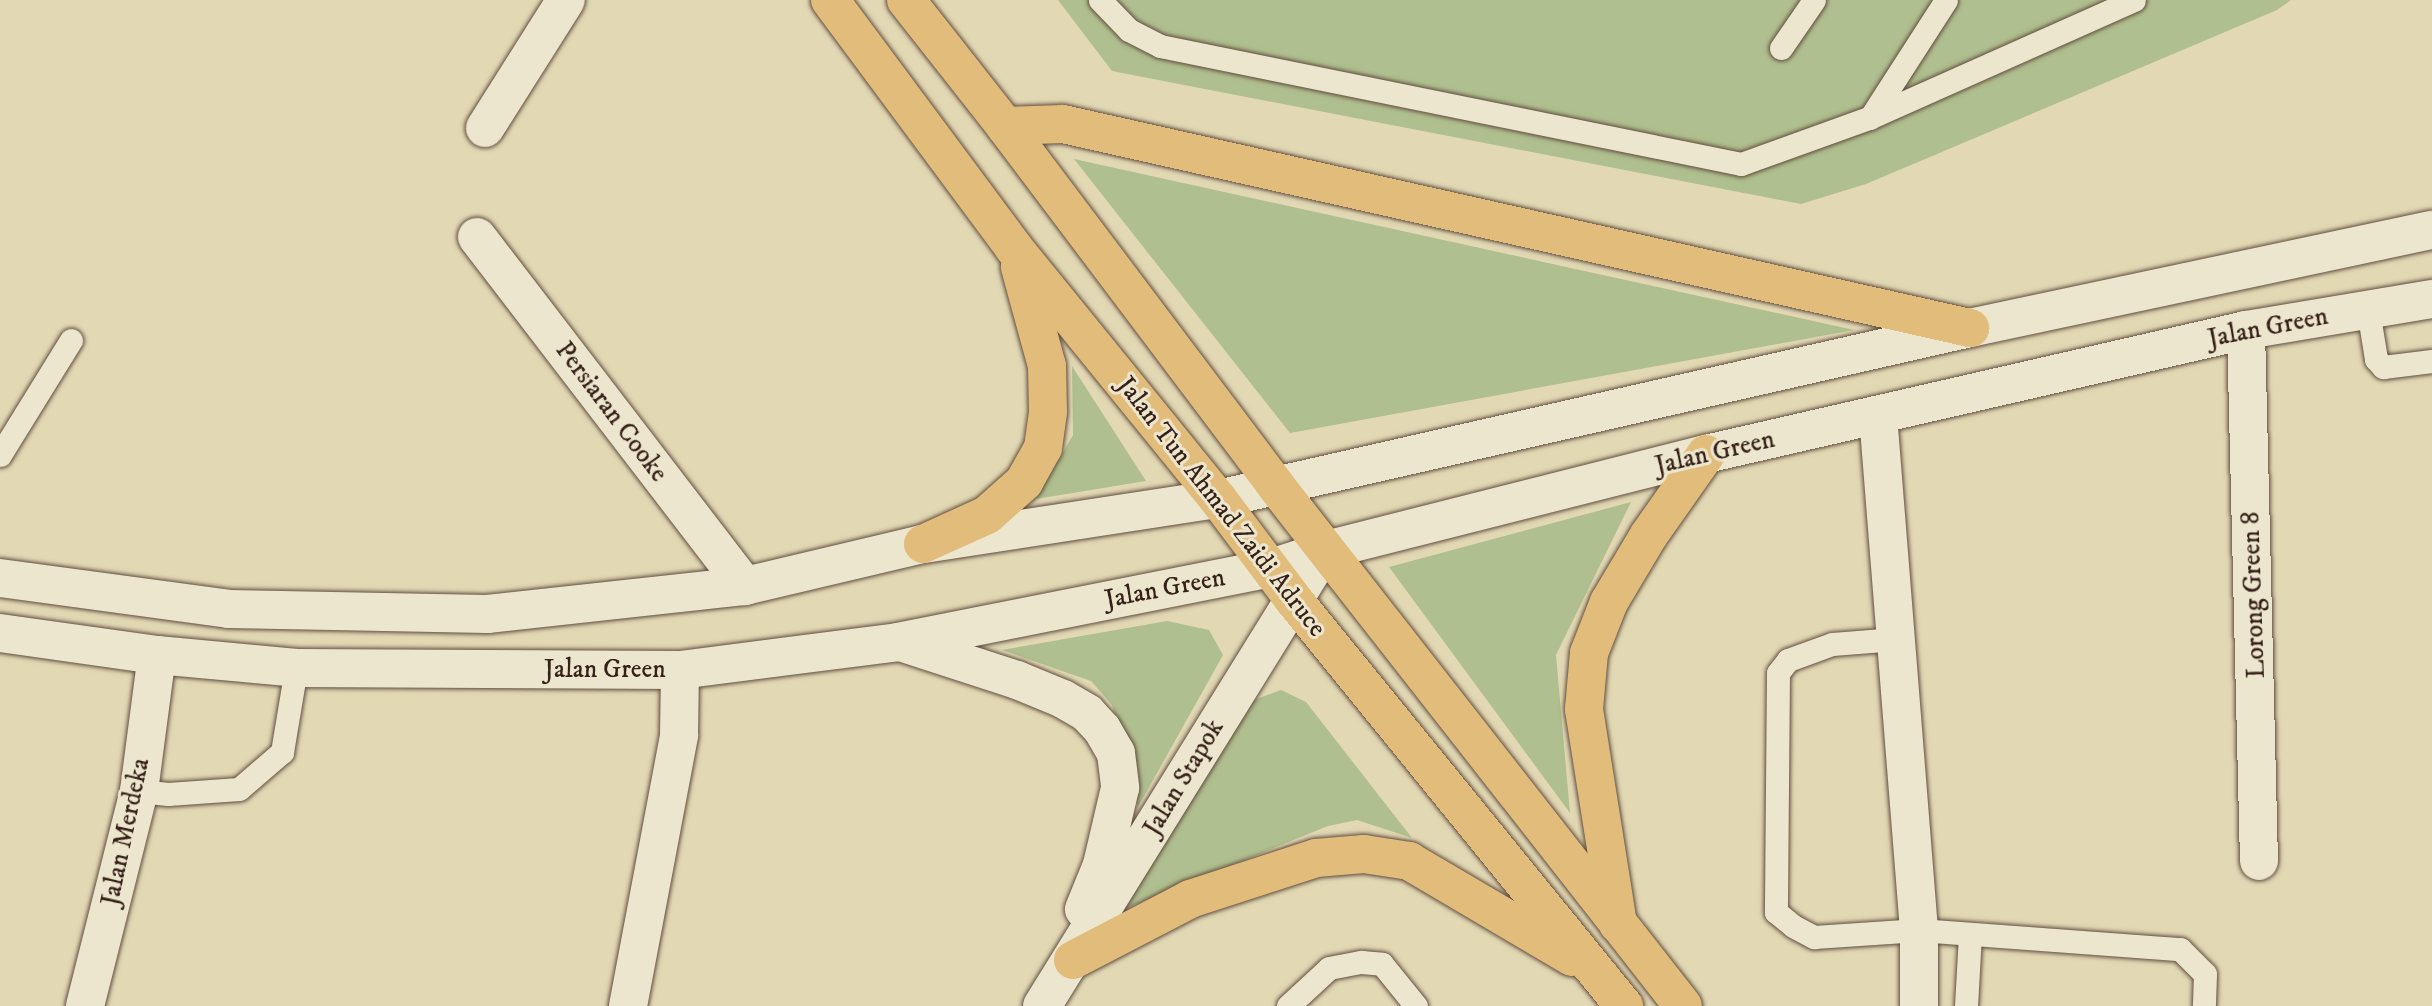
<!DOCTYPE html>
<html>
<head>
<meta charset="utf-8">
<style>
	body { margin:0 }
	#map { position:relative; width:2432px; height:1006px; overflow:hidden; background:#e2d8b4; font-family:"IM FELL DW Pica",serif }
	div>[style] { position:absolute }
	.green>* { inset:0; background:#b0bf8f }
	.roads { filter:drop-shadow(0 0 2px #614e3f) drop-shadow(0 0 2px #614e3f) }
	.lane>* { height:23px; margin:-11.5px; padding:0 11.5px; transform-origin:11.5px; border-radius:11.5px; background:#ece6ce }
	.street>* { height:38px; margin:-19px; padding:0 19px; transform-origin:19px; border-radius:19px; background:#ece6ce }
	.secondary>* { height:38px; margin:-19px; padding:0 19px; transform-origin:19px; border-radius:19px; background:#ece6ce }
	.primary>* { height:38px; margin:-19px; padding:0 19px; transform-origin:19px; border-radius:19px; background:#e1bc7a }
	span { translate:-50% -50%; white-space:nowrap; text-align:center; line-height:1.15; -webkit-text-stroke:6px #ece6ce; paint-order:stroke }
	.street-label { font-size:26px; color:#362018 }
</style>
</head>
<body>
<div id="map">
	<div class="green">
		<i style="clip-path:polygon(1058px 0,2291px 0,2277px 10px,1866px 184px,1801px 204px,1112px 71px)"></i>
		<i style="clip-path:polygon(1074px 159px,1854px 330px,1290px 433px)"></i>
		<i style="clip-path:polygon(1072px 366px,1146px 481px,1036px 499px,1073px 435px)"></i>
		<i style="clip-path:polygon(1631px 502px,1556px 655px,1570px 813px,1389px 567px)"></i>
		<i style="clip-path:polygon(1167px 621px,1209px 630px,1223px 655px,1138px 807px,1112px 705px,1091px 681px,1002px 650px)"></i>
		<i style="clip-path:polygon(1281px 690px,1306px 702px,1412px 838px,1357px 820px,1328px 826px,1109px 915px,1246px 703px)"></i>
	</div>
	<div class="roads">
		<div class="lane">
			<i style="left:1100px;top:0;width:42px;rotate:46deg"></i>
			<i style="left:1129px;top:30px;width:35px;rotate:27deg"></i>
			<i style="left:1160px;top:46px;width:593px;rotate:11.48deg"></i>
			<i style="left:1741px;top:164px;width:136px;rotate:-19.8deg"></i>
			<i style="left:1869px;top:118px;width:290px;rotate:-24deg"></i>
			<i style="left:1781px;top:48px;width:58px;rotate:-55.5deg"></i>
			<i style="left:1870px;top:118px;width:140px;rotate:-57.2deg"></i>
			<i style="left:2368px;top:310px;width:50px;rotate:80.7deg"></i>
			<i style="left:2376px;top:359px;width:11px;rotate:49deg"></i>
			<i style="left:2383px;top:367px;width:49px;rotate:-7deg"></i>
			<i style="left:0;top:455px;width:135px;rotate:-58.3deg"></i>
			<i style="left:1896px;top:639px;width:64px;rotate:175.5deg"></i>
			<i style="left:1832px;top:644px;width:47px;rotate:160deg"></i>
			<i style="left:1788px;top:660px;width:16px;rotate:128deg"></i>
			<i style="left:1778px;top:673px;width:239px;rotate:90.5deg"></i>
			<i style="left:1776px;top:912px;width:22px;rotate:39deg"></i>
			<i style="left:1793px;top:926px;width:24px;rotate:28deg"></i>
			<i style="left:1814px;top:937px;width:105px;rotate:-3.8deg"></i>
			<i style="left:1919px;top:930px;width:262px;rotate:4.2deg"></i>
			<i style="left:2180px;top:949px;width:35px;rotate:45deg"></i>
			<i style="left:2205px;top:974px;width:32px;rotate:92deg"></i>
			<i style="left:139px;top:791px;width:29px;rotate:6deg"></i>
			<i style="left:168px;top:794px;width:71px;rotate:-4deg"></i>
			<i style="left:239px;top:789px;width:57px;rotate:-40.7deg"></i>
			<i style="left:282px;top:752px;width:85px;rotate:-80.5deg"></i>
			<i style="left:1288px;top:1006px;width:56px;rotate:-42.8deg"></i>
			<i style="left:1329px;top:968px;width:33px;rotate:-11deg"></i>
			<i style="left:1361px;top:962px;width:21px;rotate:5deg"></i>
			<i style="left:1382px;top:964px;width:54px;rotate:51deg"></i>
			<i style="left:1966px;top:1006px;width:72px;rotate:-86.8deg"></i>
		</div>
		<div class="street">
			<i style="left:485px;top:128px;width:151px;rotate:-57.7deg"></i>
			<i style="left:477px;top:237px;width:440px;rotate:52.5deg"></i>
			<i style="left:2246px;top:330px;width:531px;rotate:88.6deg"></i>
			<i style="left:1878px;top:415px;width:517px;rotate:85.45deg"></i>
			<i style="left:1919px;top:930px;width:76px;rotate:90deg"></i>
			<i style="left:85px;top:1006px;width:222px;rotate:-75.9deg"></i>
			<i style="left:139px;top:791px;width:137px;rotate:-82.5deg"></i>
			<i style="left:628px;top:1006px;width:276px;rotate:-79.3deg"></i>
			<i style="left:679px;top:735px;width:65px;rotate:-89.1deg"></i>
		</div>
		<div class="secondary">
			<i style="left:0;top:578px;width:231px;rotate:7.7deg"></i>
			<i style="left:229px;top:609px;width:258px;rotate:1.1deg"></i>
			<i style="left:487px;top:614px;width:260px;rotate:-6.2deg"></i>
			<i style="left:745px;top:586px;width:183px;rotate:-13.3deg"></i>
			<i style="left:923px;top:544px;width:298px;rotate:-8.7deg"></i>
			<i style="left:1218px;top:499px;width:771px;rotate:-12.81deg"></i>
			<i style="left:1970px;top:328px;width:472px;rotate:-12deg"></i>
			<i style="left:0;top:633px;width:159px;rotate:8deg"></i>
			<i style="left:157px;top:655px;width:140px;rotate:5.3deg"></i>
			<i style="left:296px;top:668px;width:384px;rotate:0.3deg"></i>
			<i style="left:680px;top:670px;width:220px;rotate:-7.3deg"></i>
			<i style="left:898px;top:642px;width:380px;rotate:-11.2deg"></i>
			<i style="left:1271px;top:568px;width:58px;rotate:-18.1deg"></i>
			<i style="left:1326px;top:550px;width:392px;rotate:-14.2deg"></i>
			<i style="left:1706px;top:454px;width:554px;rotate:-12.93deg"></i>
			<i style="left:2246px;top:330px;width:189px;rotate:-9.5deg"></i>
			<i style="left:900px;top:642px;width:123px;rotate:18deg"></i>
			<i style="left:1017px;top:680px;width:50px;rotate:22.4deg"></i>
			<i style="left:1063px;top:699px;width:28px;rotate:30deg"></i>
			<i style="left:1087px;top:713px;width:22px;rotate:47deg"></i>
			<i style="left:1102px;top:729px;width:28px;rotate:60deg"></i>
			<i style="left:1116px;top:753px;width:35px;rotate:83deg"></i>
			<i style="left:1120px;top:788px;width:79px;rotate:103.2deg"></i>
			<i style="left:1102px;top:865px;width:48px;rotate:112.2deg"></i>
			<i style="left:1042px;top:1006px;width:511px;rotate:-58.21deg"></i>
		</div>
		<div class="primary">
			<i style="left:830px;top:0;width:309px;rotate:53.4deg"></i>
			<i style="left:1014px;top:248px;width:323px;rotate:50.9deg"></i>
			<i style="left:1218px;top:499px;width:125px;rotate:53.1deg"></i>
			<i style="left:1293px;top:599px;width:525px;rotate:50.88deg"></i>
			<i style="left:906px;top:0;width:160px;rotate:51.8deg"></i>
			<i style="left:1005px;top:126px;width:451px;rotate:53deg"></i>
			<i style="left:1276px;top:486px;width:660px;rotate:51.95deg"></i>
			<i style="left:1005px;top:126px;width:58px;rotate:-2deg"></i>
			<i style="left:1063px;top:124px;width:930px;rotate:12.68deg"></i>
			<i style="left:923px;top:544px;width:70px;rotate:-24.4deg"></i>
			<i style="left:987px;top:515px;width:50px;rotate:-41.7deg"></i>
			<i style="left:1024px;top:482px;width:39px;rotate:-61deg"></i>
			<i style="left:1043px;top:448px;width:37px;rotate:-82deg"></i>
			<i style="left:1048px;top:411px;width:45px;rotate:-91.3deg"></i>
			<i style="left:1047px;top:366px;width:103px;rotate:-105.3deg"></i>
			<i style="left:1618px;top:924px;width:218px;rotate:-99deg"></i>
			<i style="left:1584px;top:709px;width:56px;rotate:-84.9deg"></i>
			<i style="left:1589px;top:653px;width:55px;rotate:-68.6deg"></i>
			<i style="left:1609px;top:602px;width:78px;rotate:-59.2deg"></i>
			<i style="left:1649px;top:535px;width:99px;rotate:-54.9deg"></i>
			<i style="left:1073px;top:960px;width:132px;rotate:-27.5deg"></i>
			<i style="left:1190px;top:899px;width:133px;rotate:-18deg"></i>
			<i style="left:1316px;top:858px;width:48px;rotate:-4.8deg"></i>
			<i style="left:1364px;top:854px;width:46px;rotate:8.8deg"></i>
			<i style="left:1409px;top:861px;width:189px;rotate:30.5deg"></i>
		</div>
	</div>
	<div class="street-label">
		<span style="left:2268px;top:328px;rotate:-11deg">Jalan Green</span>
		<span style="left:611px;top:412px;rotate:53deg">Persiaran Cooke</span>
		<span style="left:1715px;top:453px;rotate:-13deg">Jalan Green</span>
		<span style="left:1221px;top:507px;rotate:52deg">Jalan Tun Ahmad Zaidi Adruce</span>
		<span style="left:1165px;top:589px;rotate:-11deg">Jalan Green</span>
		<span style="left:2254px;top:595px;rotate:-92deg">Lorong Green 8</span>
		<span style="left:605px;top:670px">Jalan Green</span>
		<span style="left:1184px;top:778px;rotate:-59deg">Jalan Stapok</span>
		<span style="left:126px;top:832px;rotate:-78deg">Jalan Merdeka</span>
	</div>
</div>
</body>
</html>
